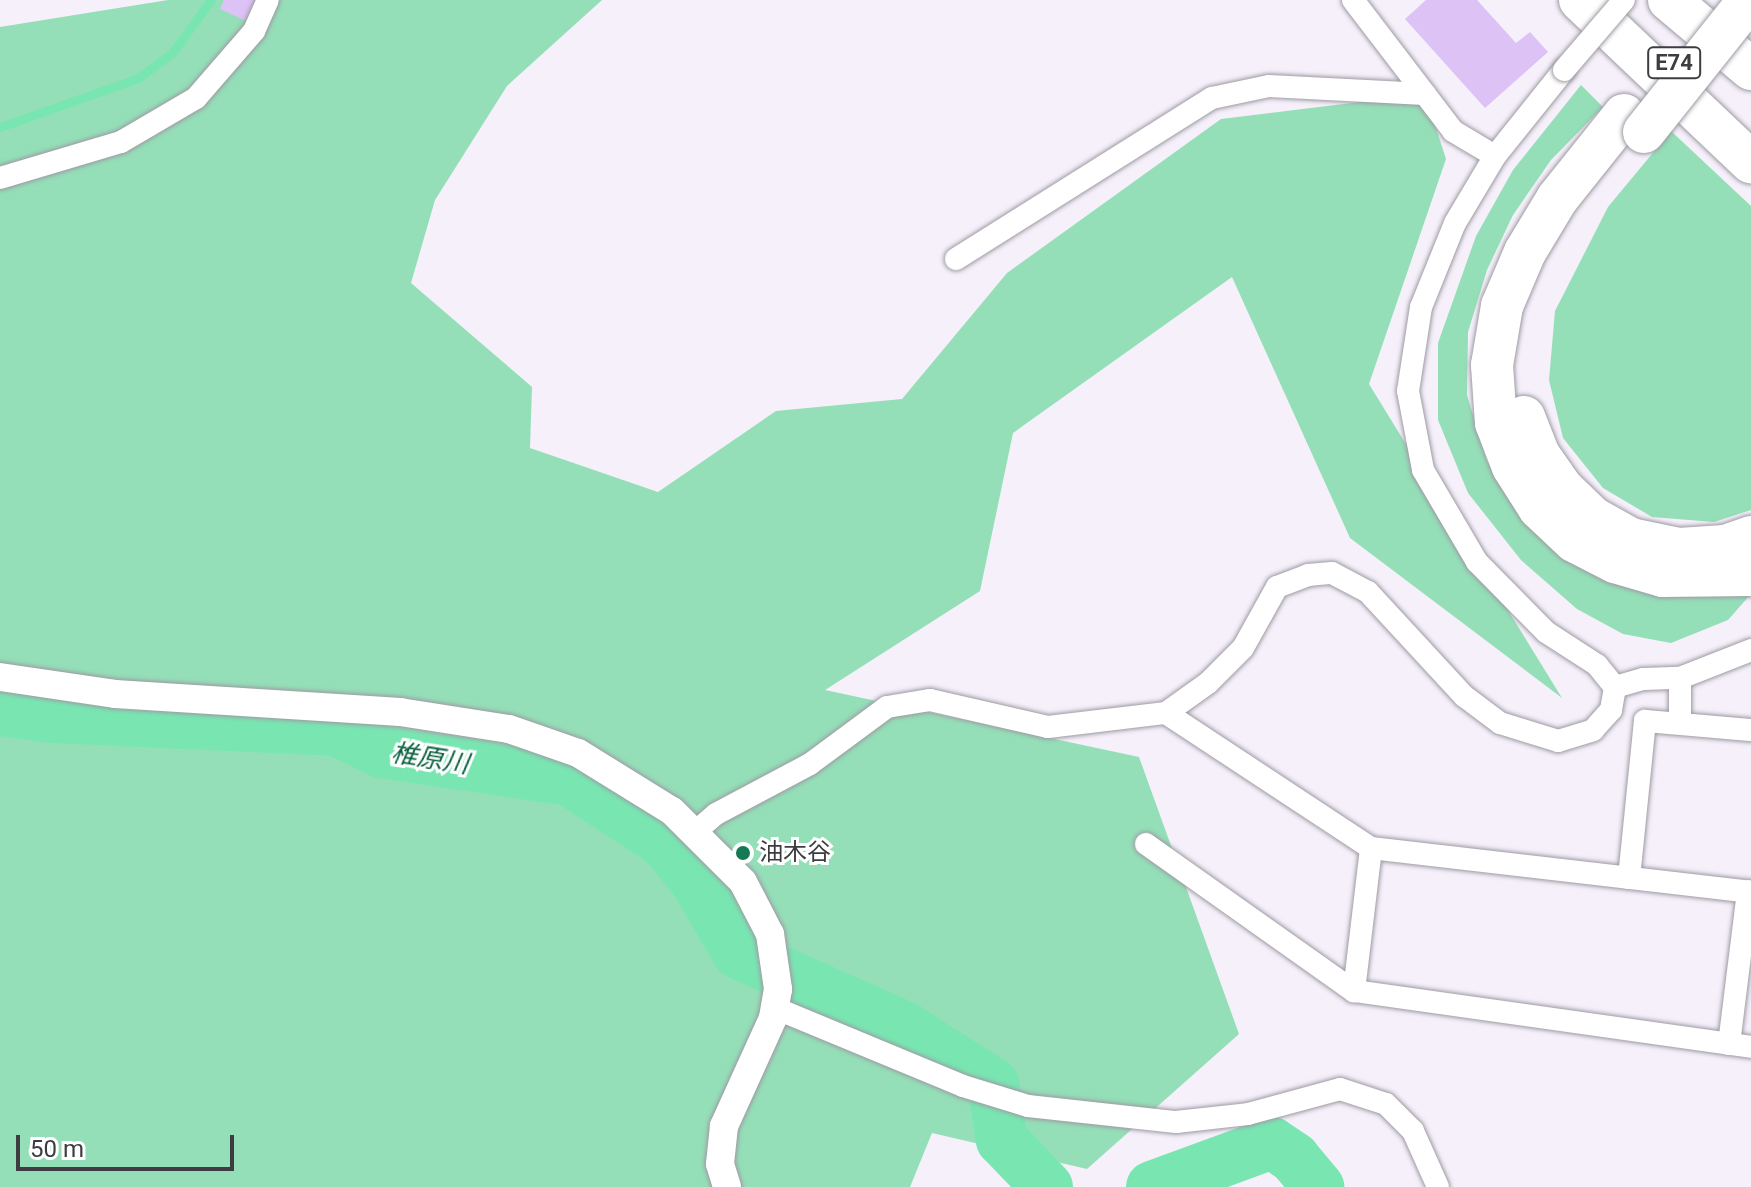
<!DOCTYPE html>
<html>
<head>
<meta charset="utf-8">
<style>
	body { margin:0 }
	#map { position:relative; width:1751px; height:1187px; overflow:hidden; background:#f5f0fa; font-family:Roboto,"Noto Sans JP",sans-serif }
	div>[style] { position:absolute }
	.green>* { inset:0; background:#94dfb8 }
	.stream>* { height:9px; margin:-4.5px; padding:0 4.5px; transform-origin:4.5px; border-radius:4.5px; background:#79e6b2 }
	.river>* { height:52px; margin:-26px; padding:0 26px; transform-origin:26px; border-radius:26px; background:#79e6b2 }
	.building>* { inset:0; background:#dcc2f5 }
	.roads { filter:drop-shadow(0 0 2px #9e9aa3) drop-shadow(0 0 2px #9e9aa3) }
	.minor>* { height:22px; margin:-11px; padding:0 11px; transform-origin:11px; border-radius:11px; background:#fff }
	.tertiary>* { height:28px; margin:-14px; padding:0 14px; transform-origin:14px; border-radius:14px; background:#fff }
	.motorway>* { height:42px; margin:-21px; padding:0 21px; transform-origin:21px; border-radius:21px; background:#fff }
	.bridges { filter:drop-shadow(0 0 2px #9e9aa3) drop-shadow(0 0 2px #9e9aa3) }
	.minor-bridge>* { height:22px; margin:-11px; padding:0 11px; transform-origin:11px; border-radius:11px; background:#fff }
	.motorway-bridge>* { height:42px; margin:-21px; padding:0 21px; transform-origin:21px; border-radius:21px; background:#fff }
	.dots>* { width:22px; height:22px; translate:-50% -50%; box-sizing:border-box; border:4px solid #fff; border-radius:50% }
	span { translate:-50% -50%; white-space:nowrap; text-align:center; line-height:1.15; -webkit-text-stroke:6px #fff; paint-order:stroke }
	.shield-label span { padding:2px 6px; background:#fff; border:2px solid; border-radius:6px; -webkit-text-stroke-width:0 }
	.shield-label { font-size:22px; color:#3e3c40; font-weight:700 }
	.poi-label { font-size:24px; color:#3e3c40 }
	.left { translate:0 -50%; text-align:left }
	.water-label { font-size:26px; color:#0b6241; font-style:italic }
	.scale { position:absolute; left:16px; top:1135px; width:218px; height:36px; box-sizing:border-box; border:4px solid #3e3c40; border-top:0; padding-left:10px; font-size:24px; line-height:28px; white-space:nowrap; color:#3e3c40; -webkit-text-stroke:6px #fff; paint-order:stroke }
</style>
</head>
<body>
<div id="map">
	<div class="green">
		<i style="clip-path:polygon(168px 0,602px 0,507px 86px,435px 200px,411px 283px,532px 387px,530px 448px,658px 492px,776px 411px,902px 399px,1007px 273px,1221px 119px,1425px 94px,1446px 159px,1369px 384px,1562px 698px,1350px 538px,1232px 277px,1013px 433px,980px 591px,825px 690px,1139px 757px,1239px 1034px,1087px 1169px,932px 1133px,910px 1187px,0 1187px,0 27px)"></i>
		<i style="clip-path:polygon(1581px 85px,1603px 107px,1551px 160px,1513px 215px,1487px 270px,1468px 332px,1467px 395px,1487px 461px,1518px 513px,1750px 595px,1728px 620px,1671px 643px,1623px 634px,1577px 609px,1521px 560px,1468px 493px,1438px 420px,1438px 343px,1476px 236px,1513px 170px)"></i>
		<i style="clip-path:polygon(1671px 131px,1751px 206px,1751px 510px,1714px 522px,1652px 517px,1603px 488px,1563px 438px,1549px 380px,1555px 311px,1608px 207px)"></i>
	</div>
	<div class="stream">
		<i style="left:0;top:127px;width:146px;rotate:-19.5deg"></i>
		<i style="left:138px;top:78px;width:42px;rotate:-36.3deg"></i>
		<i style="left:172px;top:53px;width:66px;rotate:-53.7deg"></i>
	</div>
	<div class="river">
		<i style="left:0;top:710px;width:53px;rotate:7.5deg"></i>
		<i style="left:53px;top:717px;width:284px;rotate:2.6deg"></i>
		<i style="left:337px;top:730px;width:49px;rotate:26.6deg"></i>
		<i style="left:381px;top:752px;width:190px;rotate:8.5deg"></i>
		<i style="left:569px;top:780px;width:113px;rotate:33.1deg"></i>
		<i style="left:664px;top:842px;width:50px;rotate:50.6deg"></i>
		<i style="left:696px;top:881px;width:83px;rotate:59.7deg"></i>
		<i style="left:738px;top:953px;width:182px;rotate:24deg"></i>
		<i style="left:904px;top:1027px;width:106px;rotate:32.6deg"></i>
		<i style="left:993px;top:1084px;width:57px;rotate:80.9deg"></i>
		<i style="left:1002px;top:1140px;width:65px;rotate:46.2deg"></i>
		<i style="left:1152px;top:1187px;width:128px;rotate:-20.1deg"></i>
		<i style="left:1272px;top:1143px;width:27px;rotate:34deg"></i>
		<i style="left:1294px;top:1158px;width:38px;rotate:50deg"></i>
	</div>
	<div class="building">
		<i style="clip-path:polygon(224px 0,255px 0,246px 21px,220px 9px)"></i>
		<i style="clip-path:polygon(1426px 0,1477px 0,1516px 43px,1530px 32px,1548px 52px,1485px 108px,1405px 19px)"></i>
	</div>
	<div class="roads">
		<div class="minor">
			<i style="left:1353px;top:0;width:165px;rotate:52.6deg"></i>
			<i style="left:1453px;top:131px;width:49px;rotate:30.8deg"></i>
			<i style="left:1564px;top:70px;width:110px;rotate:128.7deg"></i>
			<i style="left:1495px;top:156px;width:78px;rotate:120.8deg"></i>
			<i style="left:1455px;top:223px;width:91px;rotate:112deg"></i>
			<i style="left:1421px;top:307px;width:85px;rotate:98.8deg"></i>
			<i style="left:1408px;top:391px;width:80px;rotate:79.2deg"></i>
			<i style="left:1423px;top:470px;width:107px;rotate:59.6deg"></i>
			<i style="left:1477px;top:562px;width:98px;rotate:45.4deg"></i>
			<i style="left:1546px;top:632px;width:61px;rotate:32.9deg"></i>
			<i style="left:1597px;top:665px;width:28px;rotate:51deg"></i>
			<i style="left:1615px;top:687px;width:29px;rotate:-16deg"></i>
			<i style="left:1643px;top:679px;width:37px;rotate:-2deg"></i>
			<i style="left:1680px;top:678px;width:76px;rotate:-21.5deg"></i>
			<i style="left:0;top:178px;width:126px;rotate:-16.6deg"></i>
			<i style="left:121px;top:142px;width:87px;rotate:-30.4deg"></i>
			<i style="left:196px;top:98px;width:89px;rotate:-49.1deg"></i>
			<i style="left:254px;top:31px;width:34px;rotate:-66deg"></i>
			<i style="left:956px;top:259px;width:302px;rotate:-32.2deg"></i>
			<i style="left:1212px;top:98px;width:58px;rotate:-11.9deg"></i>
			<i style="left:1269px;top:86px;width:156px;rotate:2.9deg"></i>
			<i style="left:1680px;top:678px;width:43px;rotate:90deg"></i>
			<i style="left:1166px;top:713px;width:245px;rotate:33.4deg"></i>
			<i style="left:1371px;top:848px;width:383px;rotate:6.6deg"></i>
			<i style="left:694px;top:833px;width:29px;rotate:-41deg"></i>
			<i style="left:716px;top:814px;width:106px;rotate:-28deg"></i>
			<i style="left:810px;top:764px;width:96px;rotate:-36.5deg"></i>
			<i style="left:887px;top:707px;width:44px;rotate:-9.2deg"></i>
			<i style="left:930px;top:700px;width:121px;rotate:12.9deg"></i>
			<i style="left:1048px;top:727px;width:119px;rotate:-6.8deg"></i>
			<i style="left:1166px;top:713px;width:52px;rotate:-35.5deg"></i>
			<i style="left:1208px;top:683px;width:49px;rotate:-45deg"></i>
			<i style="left:1243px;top:648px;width:70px;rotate:-60.9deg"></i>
			<i style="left:1277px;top:587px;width:33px;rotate:-21deg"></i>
			<i style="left:1308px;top:575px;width:24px;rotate:-5deg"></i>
			<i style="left:1332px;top:573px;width:41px;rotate:27.8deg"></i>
			<i style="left:1368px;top:592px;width:142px;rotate:47.3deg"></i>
			<i style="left:1464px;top:696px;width:45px;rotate:36.9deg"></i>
			<i style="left:1500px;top:723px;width:61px;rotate:17.2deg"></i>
			<i style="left:1558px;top:741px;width:37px;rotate:-17deg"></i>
			<i style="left:1593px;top:730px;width:27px;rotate:-48deg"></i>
			<i style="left:1611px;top:710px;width:23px;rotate:-80deg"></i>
			<i style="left:1146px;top:844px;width:255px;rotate:35.3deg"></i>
			<i style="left:1354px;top:991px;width:401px;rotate:8deg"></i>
			<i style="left:1629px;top:878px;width:158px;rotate:-84.2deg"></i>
			<i style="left:1645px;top:721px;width:106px;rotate:4.9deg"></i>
			<i style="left:1354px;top:991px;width:144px;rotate:-83.2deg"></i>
			<i style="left:775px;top:1008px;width:204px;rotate:22.5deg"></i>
			<i style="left:963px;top:1086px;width:68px;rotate:17.1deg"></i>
			<i style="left:1028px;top:1106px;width:149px;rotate:6.2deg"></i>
			<i style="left:1176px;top:1122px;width:72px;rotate:-6.3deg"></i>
			<i style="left:1248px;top:1114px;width:95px;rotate:-15.2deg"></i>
			<i style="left:1340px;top:1089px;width:48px;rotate:18.1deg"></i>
			<i style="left:1386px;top:1104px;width:38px;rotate:45deg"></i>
			<i style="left:1413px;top:1131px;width:61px;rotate:65.9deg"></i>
			<i style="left:1729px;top:1044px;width:154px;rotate:-82.9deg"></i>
		</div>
		<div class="tertiary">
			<i style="left:0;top:677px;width:116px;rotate:8.4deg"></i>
			<i style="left:115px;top:694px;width:286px;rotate:3.6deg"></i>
			<i style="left:400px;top:712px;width:110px;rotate:8.9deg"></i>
			<i style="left:509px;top:729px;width:73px;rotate:19.2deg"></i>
			<i style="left:578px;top:753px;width:110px;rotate:31.7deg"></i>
			<i style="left:672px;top:811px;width:100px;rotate:45deg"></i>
			<i style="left:743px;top:882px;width:59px;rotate:62.6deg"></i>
			<i style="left:770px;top:934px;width:56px;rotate:81.7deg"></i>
			<i style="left:778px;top:989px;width:29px;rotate:100deg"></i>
			<i style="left:773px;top:1018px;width:119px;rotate:114.4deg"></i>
			<i style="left:724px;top:1126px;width:38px;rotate:96deg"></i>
			<i style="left:720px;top:1164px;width:24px;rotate:73deg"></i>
		</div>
		<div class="motorway">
			<i style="left:1580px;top:0;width:236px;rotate:43.5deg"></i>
			<i style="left:1669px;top:0;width:107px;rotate:40.1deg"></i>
			<i style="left:1624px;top:115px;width:107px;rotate:128.6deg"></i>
			<i style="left:1557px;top:199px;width:62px;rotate:121.1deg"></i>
			<i style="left:1525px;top:252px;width:59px;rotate:113.1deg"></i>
			<i style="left:1502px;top:306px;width:60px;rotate:99.6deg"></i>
			<i style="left:1492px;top:365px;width:58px;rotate:86.1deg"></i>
			<i style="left:1496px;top:423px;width:47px;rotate:68.9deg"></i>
			<i style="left:1513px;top:467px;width:49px;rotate:57.6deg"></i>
			<i style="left:1539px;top:508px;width:48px;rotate:43.3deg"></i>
			<i style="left:1574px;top:541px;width:46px;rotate:27.1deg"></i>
			<i style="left:1615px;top:562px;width:50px;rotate:16.3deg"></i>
			<i style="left:1663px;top:576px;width:88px;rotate:-0.7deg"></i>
			<i style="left:1524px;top:417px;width:41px;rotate:68.5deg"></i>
			<i style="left:1539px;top:455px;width:40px;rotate:55.1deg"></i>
			<i style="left:1562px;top:488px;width:43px;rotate:44.1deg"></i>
			<i style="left:1593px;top:518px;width:43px;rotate:28.9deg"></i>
			<i style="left:1631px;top:539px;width:49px;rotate:11.8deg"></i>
			<i style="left:1679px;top:549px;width:46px;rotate:-3.7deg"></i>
			<i style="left:1725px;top:546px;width:28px;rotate:-19deg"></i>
		</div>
	</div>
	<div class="bridges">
		<div class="minor-bridge">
			<i style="left:1564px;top:70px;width:92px;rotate:-49.4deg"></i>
		</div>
		<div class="motorway-bridge">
			<i style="left:1644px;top:132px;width:169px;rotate:-51.5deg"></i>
		</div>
	</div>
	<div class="dots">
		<i style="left:743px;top:853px;background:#147a53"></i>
	</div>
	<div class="shield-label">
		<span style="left:1674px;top:63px">E74</span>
	</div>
	<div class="poi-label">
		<span class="left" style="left:759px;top:853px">油木谷</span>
	</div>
	<div class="water-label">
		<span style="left:430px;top:759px;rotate:9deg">椎原川</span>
	</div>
	<div class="scale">50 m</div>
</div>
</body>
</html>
